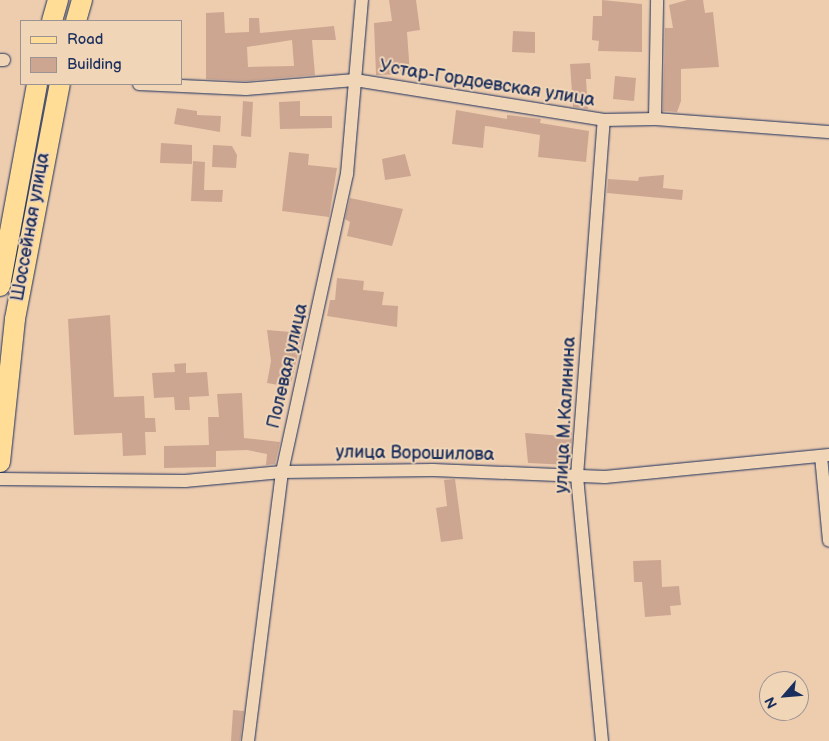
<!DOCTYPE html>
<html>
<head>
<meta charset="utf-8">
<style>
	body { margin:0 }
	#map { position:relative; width:829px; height:741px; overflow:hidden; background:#eecdaf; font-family:"Balsamiq Sans",sans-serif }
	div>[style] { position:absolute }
	.building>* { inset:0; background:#cda692 }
	.roads { filter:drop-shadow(0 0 1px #1b2f5e) drop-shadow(0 0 1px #1b2f5e) }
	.minor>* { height:12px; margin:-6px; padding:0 6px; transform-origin:6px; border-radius:6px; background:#f0d5b7 }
	.primary>* { height:20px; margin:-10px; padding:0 10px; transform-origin:10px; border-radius:10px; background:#ffdd96 }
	span { translate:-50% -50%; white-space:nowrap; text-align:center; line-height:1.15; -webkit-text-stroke:4px #f0d5b7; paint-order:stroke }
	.street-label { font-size:18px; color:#1b2f5e }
	.legend { position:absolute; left:20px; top:20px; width:162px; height:65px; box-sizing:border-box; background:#f0d5b7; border:1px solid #9b9393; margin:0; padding:6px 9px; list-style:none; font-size:15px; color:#1b2f5e }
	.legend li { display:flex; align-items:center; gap:10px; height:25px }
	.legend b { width:25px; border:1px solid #9b9393 }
	.north { position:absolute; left:759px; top:671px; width:50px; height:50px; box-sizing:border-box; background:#f0d5b7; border:1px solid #9b9393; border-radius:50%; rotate:243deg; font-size:14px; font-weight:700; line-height:20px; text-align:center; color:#1b2f5e }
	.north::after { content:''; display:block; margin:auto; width:18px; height:22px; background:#1b2f5e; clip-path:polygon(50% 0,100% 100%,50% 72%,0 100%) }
</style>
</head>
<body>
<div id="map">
	<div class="building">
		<i style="clip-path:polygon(389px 0,416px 0,420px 30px,407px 32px,410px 74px,376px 75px,374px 23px,392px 21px)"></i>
		<i style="clip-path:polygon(602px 0,642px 4px,642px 52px,598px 51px,599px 41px,592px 40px,593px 16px,602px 16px)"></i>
		<i style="clip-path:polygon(687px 0,703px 0,705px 13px,713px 12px,719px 67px,681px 69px,681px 101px,677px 112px,663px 111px,665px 28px,673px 28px,669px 5px)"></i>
		<i style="clip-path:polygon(evenodd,224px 12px,225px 33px,249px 32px,249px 18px,259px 18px,260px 33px,334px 26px,336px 40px,312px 40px,315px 75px,246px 81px,206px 79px,206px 13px,224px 12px,292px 40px,294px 66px,248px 67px,247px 47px,292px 40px)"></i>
		<i style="clip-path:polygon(513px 31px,535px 32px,535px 53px,512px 52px)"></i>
		<i style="clip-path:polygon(590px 63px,591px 79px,586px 79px,588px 109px,573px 107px,570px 64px)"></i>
		<i style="clip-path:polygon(615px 76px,636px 78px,634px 101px,613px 99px)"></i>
		<i style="clip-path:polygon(243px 101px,253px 102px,251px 137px,241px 136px)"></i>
		<i style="clip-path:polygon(300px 101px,300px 116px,332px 116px,332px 128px,280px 129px,279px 102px)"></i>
		<i style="clip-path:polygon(177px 108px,197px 111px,197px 115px,221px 116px,220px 132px,174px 124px)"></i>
		<i style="clip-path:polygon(456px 110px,507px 119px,507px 115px,541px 119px,540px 123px,589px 131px,586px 162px,538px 157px,540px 135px,493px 127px,485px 126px,483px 148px,452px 144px)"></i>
		<i style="clip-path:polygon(161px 143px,192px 145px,192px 164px,160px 163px)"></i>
		<i style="clip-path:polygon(213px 145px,232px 146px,237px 155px,236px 168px,212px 167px)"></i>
		<i style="clip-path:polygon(289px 152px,309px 154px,308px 165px,337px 168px,329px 217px,282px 211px)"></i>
		<i style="clip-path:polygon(405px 154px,411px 176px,385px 180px,382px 159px)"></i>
		<i style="clip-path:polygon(193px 161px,205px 162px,204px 190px,223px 190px,222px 202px,191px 201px)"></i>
		<i style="clip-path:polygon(664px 175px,663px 188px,683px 190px,682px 200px,607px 193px,608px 179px,638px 181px,639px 177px)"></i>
		<i style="clip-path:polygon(350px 198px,403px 209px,392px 246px,347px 236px,350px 222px,345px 219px)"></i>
		<i style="clip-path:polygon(337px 278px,364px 281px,363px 290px,384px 292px,382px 305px,398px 306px,397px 327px,327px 316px,330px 300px,335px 300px)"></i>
		<i style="clip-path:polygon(110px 315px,114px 397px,144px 396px,145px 418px,155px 418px,156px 432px,145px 432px,146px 455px,123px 456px,122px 433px,74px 435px,68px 319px)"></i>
		<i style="clip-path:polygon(267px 330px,303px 333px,290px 387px,267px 383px,271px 361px)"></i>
		<i style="clip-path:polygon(186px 363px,186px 373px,207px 372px,209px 396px,189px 397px,190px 410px,175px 410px,174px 397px,154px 398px,152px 373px,175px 372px,174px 364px)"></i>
		<i style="clip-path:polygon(242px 393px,244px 438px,280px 442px,275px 464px,266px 465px,267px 454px,247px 450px,216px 451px,216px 467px,164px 468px,164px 446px,209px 445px,208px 417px,219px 417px,217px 394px)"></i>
		<i style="clip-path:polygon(563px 431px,572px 432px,570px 465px,528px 463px,525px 433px,563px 436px)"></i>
		<i style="clip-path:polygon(455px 479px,463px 539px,441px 542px,436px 508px,447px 506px,444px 480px)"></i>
		<i style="clip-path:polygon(661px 560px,662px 587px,679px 586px,681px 605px,670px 606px,671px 615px,645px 617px,642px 582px,634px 582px,633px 561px)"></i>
		<i style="clip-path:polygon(233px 710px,244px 711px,240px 741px,231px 741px)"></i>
	</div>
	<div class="roads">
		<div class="minor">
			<i style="left:0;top:60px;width:4px"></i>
			<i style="left:139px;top:84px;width:107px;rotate:2.7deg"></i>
			<i style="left:246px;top:89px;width:109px;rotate:-4.7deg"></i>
			<i style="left:355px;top:80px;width:252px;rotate:9.1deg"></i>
			<i style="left:604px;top:120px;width:51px;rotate:-1.1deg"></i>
			<i style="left:655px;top:119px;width:174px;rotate:4.3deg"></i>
			<i style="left:655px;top:119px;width:119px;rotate:-89deg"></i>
			<i style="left:821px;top:456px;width:85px;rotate:84.6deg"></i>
			<i style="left:0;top:479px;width:185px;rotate:0.6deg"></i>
			<i style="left:185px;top:481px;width:97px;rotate:-5.3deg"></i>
			<i style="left:282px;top:472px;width:151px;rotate:-0.8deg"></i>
			<i style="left:433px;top:470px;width:172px;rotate:2.3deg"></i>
			<i style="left:605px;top:477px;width:225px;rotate:-5.6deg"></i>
			<i style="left:248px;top:741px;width:271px;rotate:-82.8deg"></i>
			<i style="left:282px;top:472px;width:305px;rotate:-77.7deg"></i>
			<i style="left:347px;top:174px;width:175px;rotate:-85.1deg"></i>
			<i style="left:602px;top:741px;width:266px;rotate:-95.4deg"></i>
			<i style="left:577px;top:476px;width:357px;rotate:-85.7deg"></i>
		</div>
		<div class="primary">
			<i style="left:52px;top:21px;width:22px;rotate:-74deg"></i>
			<i style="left:76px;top:21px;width:22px;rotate:-74deg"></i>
			<i style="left:0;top:286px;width:205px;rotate:-79.6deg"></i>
			<i style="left:0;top:462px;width:144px;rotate:-84deg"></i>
			<i style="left:15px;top:319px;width:239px;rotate:-79.2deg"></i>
		</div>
	</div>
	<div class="street-label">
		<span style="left:487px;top:84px;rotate:9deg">Устар-Гордоевская улица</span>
		<span style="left:31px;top:227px;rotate:-80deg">Шоссейная улица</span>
		<span style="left:288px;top:366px;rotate:-77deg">Полевая улица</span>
		<span style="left:566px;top:415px;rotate:-87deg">улица М.Калинина</span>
		<span style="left:415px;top:454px;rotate:1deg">улица Ворошилова</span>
	</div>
	<ul class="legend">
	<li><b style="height:6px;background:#ffdd96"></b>Road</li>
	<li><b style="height:14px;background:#cda692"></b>Building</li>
	</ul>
	<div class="north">N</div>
</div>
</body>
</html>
